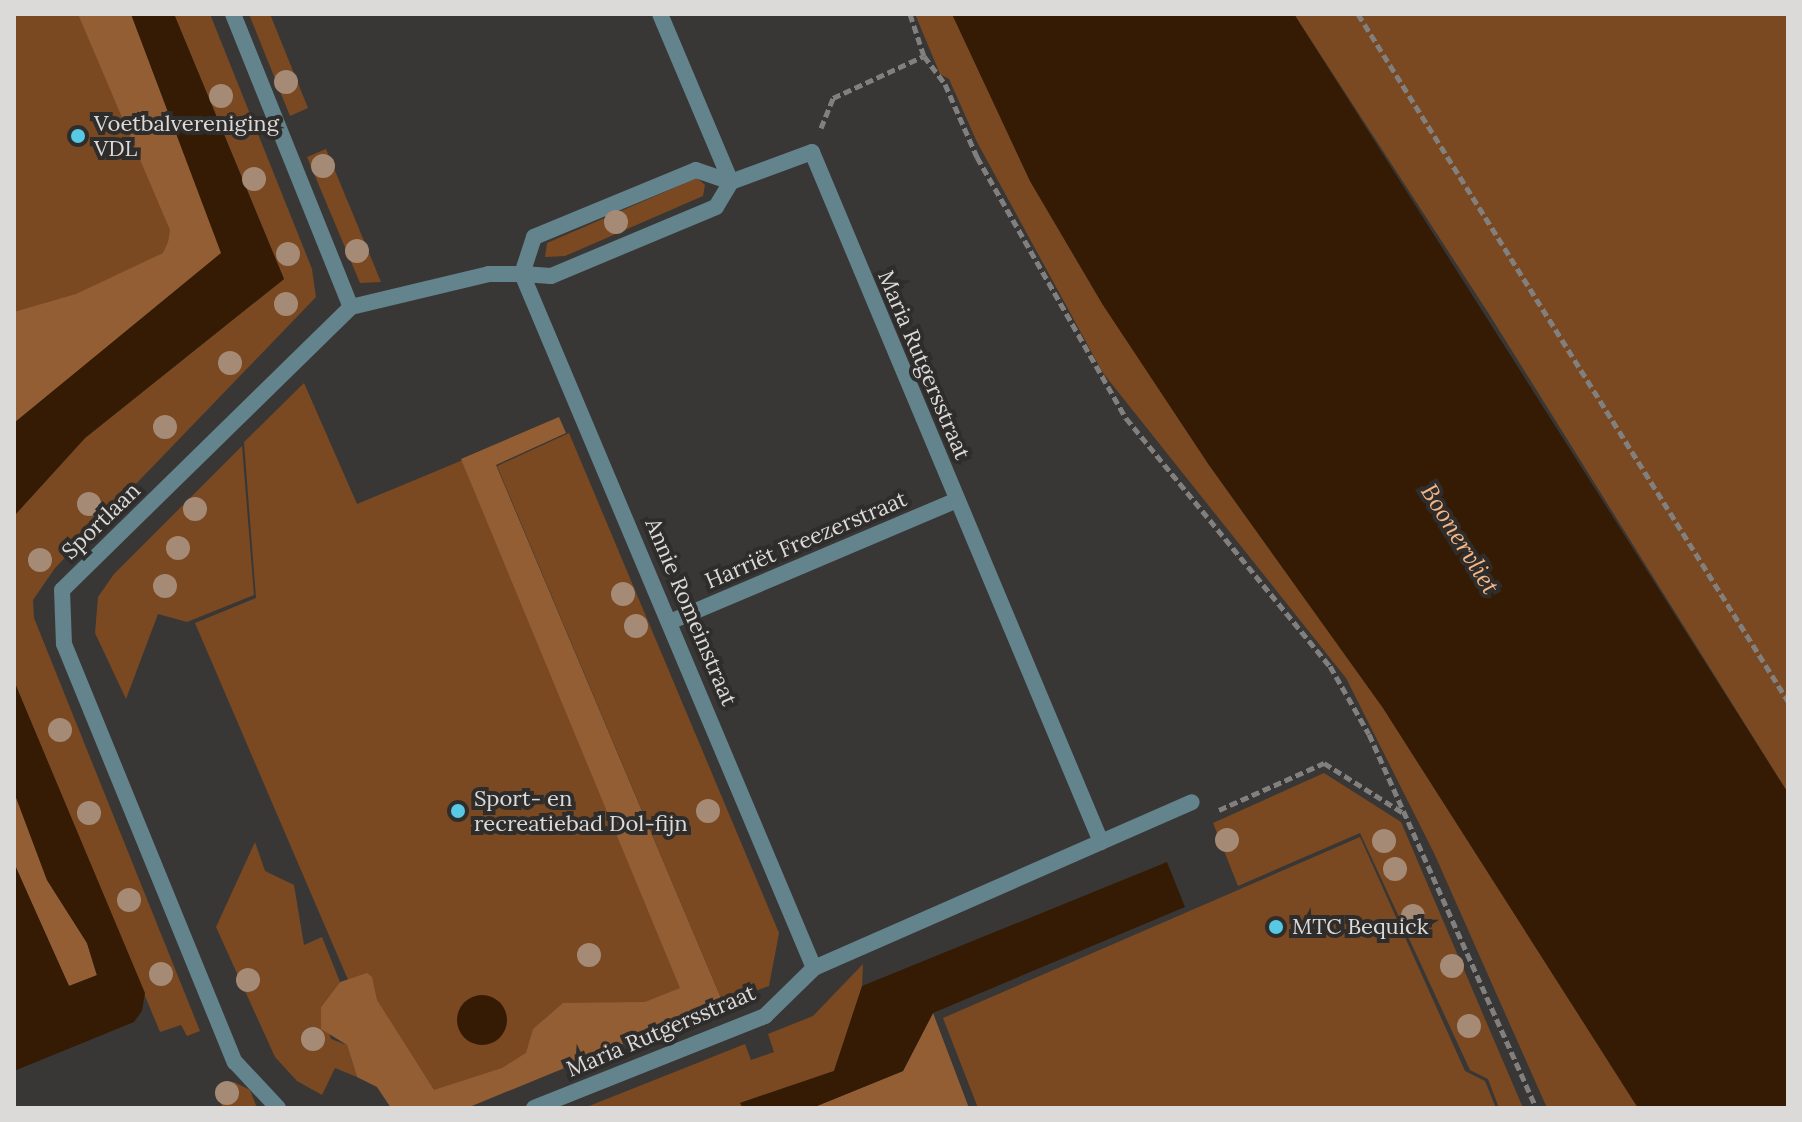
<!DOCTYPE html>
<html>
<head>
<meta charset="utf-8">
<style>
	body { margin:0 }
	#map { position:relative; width:1802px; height:1122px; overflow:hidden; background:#393735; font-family:Lora,serif }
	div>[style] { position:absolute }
	.green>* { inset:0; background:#7a4921 }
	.forest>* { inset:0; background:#935e34 }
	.water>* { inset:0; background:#351b04 }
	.round { border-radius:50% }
	.path>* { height:5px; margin-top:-2.5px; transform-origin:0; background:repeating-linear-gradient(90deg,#81807e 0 8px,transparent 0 12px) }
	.street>* { height:16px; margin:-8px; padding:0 8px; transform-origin:8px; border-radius:8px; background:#63848d }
	.trees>* { width:24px; height:24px; margin:-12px; border-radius:50%; background:#a58a75 }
	.dots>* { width:22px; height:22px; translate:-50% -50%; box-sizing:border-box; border:4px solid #2f2d2b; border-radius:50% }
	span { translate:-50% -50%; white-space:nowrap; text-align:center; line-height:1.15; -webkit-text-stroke:8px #2f2d2b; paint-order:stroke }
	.poi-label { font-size:22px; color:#dbdad9 }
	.left { translate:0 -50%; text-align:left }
	.street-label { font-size:22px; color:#dbdad9 }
	.water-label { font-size:24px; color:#f4b687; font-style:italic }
	.frame { position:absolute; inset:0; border:16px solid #dbdad9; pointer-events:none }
</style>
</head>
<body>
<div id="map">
	<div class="green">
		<i style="clip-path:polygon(14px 14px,93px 14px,190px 258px,14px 405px)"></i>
		<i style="clip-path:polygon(174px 14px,210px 14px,312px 269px,316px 297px,55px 568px,33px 600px,34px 618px,200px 1031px,187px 1036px,181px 1025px,160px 1032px,14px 681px,14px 516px,85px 438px,284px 279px)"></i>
		<i style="clip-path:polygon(249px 14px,270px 14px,308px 108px,290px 116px)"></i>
		<i style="clip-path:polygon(915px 14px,952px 14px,1030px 181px,1103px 305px,1209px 465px,1383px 708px,1638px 1108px,1547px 1108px,1434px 853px,1346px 678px,1103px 373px,977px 142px,949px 79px,940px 74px)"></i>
		<i style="clip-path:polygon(1294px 14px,1788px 14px,1788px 793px,1489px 314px)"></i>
		<i style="clip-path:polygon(326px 149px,381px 282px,360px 283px,307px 157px)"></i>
		<i style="clip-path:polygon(697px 178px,705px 185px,703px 196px,565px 256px,545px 257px,547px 243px)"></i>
		<i style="clip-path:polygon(304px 383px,357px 504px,487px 450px,719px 999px,403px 1108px,195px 623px,256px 598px,244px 442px)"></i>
		<i style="clip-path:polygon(569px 433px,779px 933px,769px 986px,723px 1003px,497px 466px)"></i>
		<i style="clip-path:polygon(242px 446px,254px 595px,187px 622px,158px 614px,126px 699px,95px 633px,98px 597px,114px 574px)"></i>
		<i style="clip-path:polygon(1324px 773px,1401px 822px,1523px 1108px,1499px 1108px,1488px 1079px,1470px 1070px,1360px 833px,1238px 886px,1213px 823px)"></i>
		<i style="clip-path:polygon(1360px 837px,1465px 1071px,1485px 1081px,1496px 1108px,978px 1108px,943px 1018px)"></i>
		<i style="clip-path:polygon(255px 842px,265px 871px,294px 885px,304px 945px,322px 937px,340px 982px,321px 1007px,331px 1039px,347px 1045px,357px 1077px,335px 1068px,322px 1095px,297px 1081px,275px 1057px,216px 927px)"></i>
		<i style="clip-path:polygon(863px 964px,862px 987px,834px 1071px,740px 1103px,743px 1108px,584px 1108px,745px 1044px,751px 1060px,774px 1052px,768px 1034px,813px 1016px)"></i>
		<i style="clip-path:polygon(234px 1082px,250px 1090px,257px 1108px,223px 1108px,215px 1088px)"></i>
	</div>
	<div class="forest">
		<i style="clip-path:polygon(78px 14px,131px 14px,222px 253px,14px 423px,14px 312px,76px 294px,163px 253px,168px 242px,170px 230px)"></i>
		<i style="clip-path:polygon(559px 417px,566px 433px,496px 465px,723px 1003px,467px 1108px,391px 1108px,377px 1087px,357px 1077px,347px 1045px,321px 1029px,321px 1007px,340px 982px,367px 973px,372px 977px,377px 1000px,434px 1090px,502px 1068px,526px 1053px,533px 1029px,563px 1003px,645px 1002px,680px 988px,461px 459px)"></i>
		<i style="clip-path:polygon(14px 792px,47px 880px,87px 943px,97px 976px,69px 986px,40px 922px,14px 863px)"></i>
		<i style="clip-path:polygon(933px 1013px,969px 1108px,812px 1108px,903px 1071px)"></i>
	</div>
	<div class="water">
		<i style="clip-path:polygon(131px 14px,174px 14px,284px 279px,85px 438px,14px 516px,14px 423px,221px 253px)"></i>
		<i style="clip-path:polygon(952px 14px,1294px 14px,1788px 793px,1788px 1108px,1638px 1108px,1383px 708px,1209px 465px,1103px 305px,1030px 181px)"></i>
		<i style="clip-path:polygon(14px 681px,145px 993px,142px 1011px,134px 1022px,14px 1071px,14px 863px,69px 986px,97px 975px,87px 943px,47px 880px,14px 792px)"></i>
		<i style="clip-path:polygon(1167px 862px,1185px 907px,933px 1013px,903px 1071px,812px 1108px,743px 1108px,740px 1103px,834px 1071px,862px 986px)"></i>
		<i class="round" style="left:457px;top:995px;width:50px;height:50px"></i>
	</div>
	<div class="path">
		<i style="left:910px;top:14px;width:44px;rotate:71.6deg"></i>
		<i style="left:924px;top:56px;width:35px;rotate:53deg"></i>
		<i style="left:945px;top:84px;width:80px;rotate:66.3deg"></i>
		<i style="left:977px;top:157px;width:301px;rotate:60.3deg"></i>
		<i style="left:1126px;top:418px;width:321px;rotate:50.6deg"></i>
		<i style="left:1330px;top:666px;width:78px;rotate:60.2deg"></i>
		<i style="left:1369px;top:734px;width:410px;rotate:65.9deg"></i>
		<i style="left:1358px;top:14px;width:810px;rotate:57.96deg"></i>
		<i style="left:821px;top:128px;width:32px;rotate:-68deg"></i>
		<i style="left:833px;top:98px;width:100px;rotate:-24.8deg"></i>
		<i style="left:1219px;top:810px;width:115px;rotate:-24.1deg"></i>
		<i style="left:1324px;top:763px;width:96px;rotate:32.2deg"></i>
	</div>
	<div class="street">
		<i style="left:233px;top:14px;width:316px;rotate:68.1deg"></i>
		<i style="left:351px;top:307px;width:404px;rotate:135.6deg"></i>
		<i style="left:62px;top:590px;width:54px;rotate:87.9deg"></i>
		<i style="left:64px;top:644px;width:452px;rotate:67.8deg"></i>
		<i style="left:235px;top:1062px;width:63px;rotate:46.9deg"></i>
		<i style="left:696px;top:170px;width:37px;rotate:19deg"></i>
		<i style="left:731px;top:182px;width:29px;rotate:121deg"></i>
		<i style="left:716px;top:207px;width:179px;rotate:157.3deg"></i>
		<i style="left:551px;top:276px;width:29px;rotate:-176deg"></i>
		<i style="left:522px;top:274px;width:39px;rotate:-72deg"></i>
		<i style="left:534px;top:237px;width:175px;rotate:-22.5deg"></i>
		<i style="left:351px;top:307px;width:142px;rotate:-13.4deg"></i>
		<i style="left:489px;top:274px;width:33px"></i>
		<i style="left:522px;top:274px;width:753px;rotate:67.18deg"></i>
		<i style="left:672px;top:621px;width:310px;rotate:-23deg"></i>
		<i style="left:1101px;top:842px;width:99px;rotate:-23.7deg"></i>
		<i style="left:534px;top:1108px;width:249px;rotate:-21.7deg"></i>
		<i style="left:765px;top:1016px;width:69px;rotate:-44.4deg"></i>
		<i style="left:814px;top:968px;width:313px;rotate:-23.7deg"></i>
		<i style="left:1101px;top:842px;width:748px;rotate:-112.73deg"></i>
		<i style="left:812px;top:152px;width:86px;rotate:159.7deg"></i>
		<i style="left:731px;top:182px;width:182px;rotate:-112.9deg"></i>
	</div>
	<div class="trees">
		<i style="left:286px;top:82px"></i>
		<i style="left:221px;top:96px"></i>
		<i style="left:323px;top:166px"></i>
		<i style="left:254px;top:179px"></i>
		<i style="left:616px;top:222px"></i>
		<i style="left:357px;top:251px"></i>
		<i style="left:288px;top:254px"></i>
		<i style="left:286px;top:304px"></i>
		<i style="left:230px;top:363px"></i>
		<i style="left:165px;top:427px"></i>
		<i style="left:89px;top:504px"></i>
		<i style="left:195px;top:509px"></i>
		<i style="left:178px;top:548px"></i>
		<i style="left:40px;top:560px"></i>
		<i style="left:165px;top:586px"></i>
		<i style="left:623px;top:594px"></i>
		<i style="left:636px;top:626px"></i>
		<i style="left:60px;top:730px"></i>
		<i style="left:708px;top:811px"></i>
		<i style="left:89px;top:813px"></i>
		<i style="left:1227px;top:840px"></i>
		<i style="left:1384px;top:841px"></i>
		<i style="left:1395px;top:869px"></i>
		<i style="left:129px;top:900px"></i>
		<i style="left:1413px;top:916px"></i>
		<i style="left:589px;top:955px"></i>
		<i style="left:1452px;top:966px"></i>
		<i style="left:161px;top:974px"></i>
		<i style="left:248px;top:980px"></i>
		<i style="left:1469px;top:1026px"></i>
		<i style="left:313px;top:1039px"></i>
		<i style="left:227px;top:1093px"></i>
	</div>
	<div class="dots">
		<i style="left:78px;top:136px;background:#58c9e4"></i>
		<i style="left:458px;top:811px;background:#58c9e4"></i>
		<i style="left:1276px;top:927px;background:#58c9e4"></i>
	</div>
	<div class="poi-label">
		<span class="left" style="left:94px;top:136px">Voetbalvereniging<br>VDL</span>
		<span class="left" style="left:474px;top:811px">Sport- en<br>recreatiebad Dol-fijn</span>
		<span class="left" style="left:1292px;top:927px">MTC Bequick</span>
	</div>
	<div class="street-label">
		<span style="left:924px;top:365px;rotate:67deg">Maria Rutgersstraat</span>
		<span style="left:101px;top:521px;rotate:-44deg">Sportlaan</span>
		<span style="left:806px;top:540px;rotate:-23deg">Harriët Freezerstraat</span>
		<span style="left:691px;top:612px;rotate:67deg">Annie Romeinstraat</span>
		<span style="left:661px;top:1031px;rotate:-23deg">Maria Rutgersstraat</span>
	</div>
	<div class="water-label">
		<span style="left:1460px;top:539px;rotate:58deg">Boonervliet</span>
	</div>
	<div class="frame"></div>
</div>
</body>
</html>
